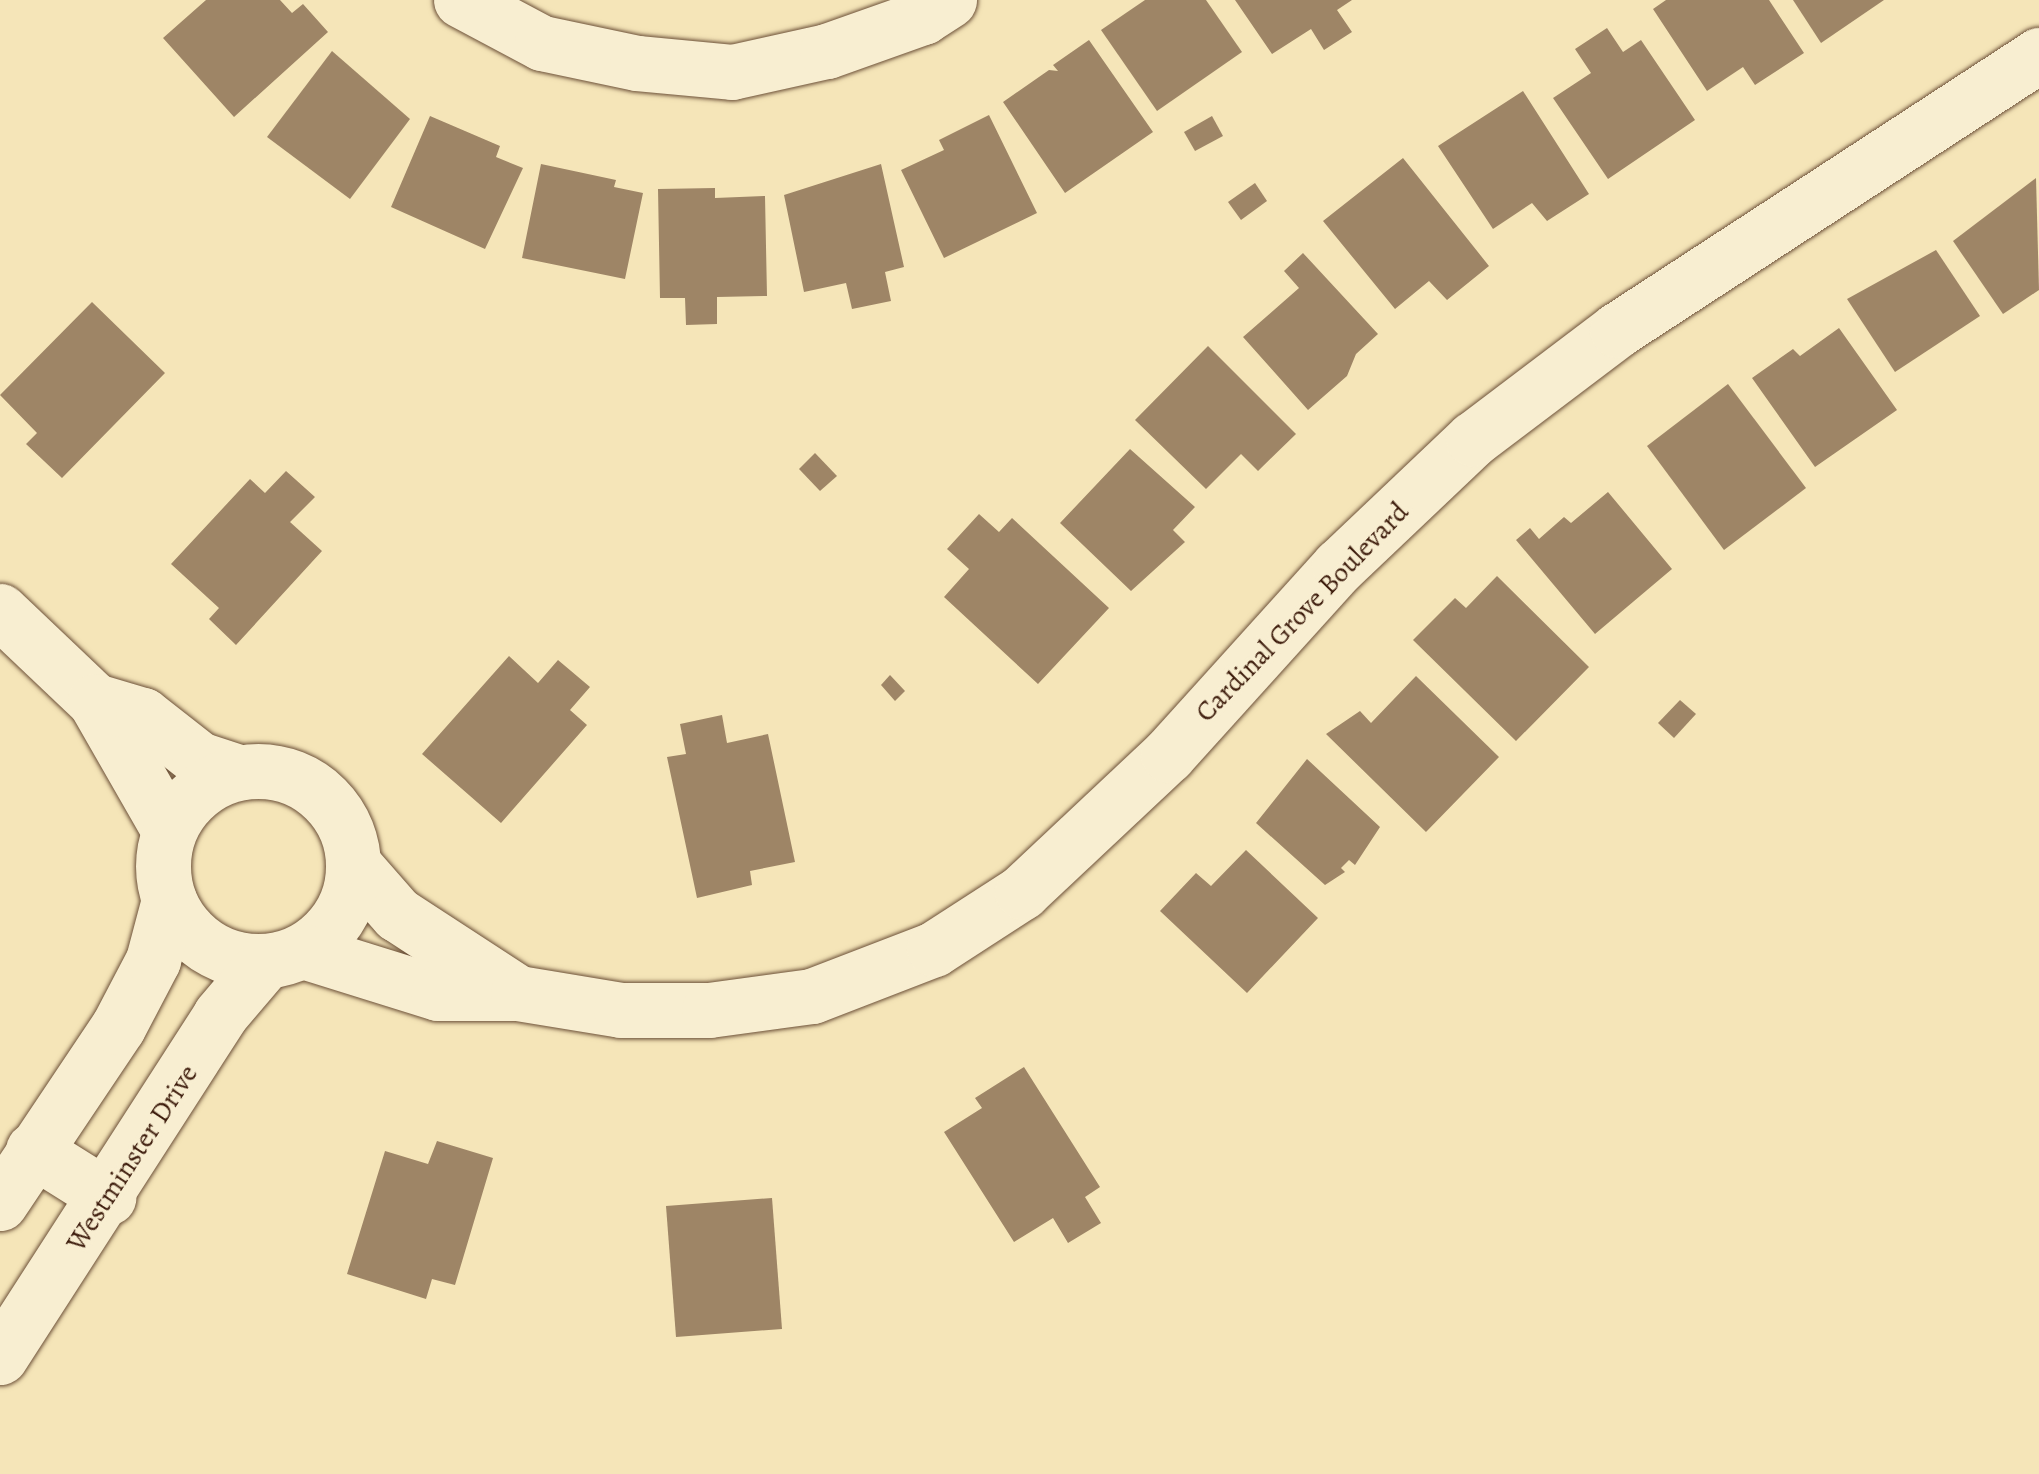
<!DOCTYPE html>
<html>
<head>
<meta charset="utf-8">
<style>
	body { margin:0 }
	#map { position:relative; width:2039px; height:1474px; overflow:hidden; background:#f5e5b8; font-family:Alegreya,serif }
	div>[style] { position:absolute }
	.building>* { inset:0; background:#9e8566 }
	.roads { filter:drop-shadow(0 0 2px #6c5038) drop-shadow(0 0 2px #6c5038) }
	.minor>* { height:55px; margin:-27.5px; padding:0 27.5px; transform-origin:27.5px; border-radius:27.5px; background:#f8eed1 }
	.minor>.ring { margin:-27.5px; padding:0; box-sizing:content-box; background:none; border:55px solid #f8eed1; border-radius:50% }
	span { translate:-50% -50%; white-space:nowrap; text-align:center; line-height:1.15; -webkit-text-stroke:8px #f8eed1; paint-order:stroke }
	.street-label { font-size:28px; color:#3f1e0e }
</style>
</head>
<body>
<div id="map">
	<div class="building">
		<i style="clip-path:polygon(206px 0,280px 0,292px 13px,303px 4px,328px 32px,234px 117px,163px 38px)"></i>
		<i style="clip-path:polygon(1145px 0,1206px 0,1242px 52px,1157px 111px,1101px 30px)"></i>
		<i style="clip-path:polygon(1235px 0,1352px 0,1337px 10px,1352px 32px,1324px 50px,1311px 29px,1272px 54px)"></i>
		<i style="clip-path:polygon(1666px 0,1769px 0,1804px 53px,1755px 85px,1743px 67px,1707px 91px,1653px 9px)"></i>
		<i style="clip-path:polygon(1793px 0,1884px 0,1821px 43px)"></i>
		<i style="clip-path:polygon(1607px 28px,1623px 52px,1641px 40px,1695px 120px,1608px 179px,1553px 98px,1591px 73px,1575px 49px)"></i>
		<i style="clip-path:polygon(1089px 40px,1153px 132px,1065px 193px,1003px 102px,1049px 70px,1058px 71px,1053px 65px)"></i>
		<i style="clip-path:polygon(332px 51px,410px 119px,350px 199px,267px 137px)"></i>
		<i style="clip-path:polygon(1523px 91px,1589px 194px,1547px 221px,1532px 203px,1493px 229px,1438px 146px)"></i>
		<i style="clip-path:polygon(989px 115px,1037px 213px,944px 258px,901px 170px,944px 150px,939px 140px)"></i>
		<i style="clip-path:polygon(430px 116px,500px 146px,496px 157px,523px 168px,485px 249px,391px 207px)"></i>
		<i style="clip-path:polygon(1212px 116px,1223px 136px,1195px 151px,1184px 132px)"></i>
		<i style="clip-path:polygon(1403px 158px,1489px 266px,1447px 300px,1429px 281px,1395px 309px,1323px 221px)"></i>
		<i style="clip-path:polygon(541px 164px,616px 180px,614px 187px,643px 193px,625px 279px,522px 258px)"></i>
		<i style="clip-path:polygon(881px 164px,904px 267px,885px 272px,891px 301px,852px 309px,846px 283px,804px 292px,784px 195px)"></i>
		<i style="clip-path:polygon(2036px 178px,2039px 290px,2003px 314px,1953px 241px)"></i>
		<i style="clip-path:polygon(1255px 183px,1267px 201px,1241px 220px,1228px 202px)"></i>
		<i style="clip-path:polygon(715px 188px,715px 198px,765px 196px,767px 296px,717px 297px,717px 324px,686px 325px,685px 298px,660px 298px,658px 189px)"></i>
		<i style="clip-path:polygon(1936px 250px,1980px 316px,1895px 372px,1847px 299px)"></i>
		<i style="clip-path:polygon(1303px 253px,1378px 334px,1356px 354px,1347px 376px,1308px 410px,1243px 337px,1299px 288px,1284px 271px)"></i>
		<i style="clip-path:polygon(92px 302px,165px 373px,62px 478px,26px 444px,37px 433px,0 395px)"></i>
		<i style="clip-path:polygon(1839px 328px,1897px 410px,1815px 467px,1752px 378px,1793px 349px,1800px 356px)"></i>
		<i style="clip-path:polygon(1208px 346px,1296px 434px,1258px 471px,1241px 454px,1206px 489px,1135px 420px)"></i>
		<i style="clip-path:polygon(1728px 384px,1806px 488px,1724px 550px,1647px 446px)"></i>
		<i style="clip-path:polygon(1130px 449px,1195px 507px,1173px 530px,1185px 542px,1131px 591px,1060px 523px)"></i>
		<i style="clip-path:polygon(815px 453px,837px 476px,820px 491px,799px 469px)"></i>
		<i style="clip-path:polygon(286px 471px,315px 497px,290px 522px,322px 551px,236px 645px,209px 619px,219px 608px,171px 564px,250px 479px,265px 493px)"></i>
		<i style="clip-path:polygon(1608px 492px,1672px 569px,1595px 634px,1516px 540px,1530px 528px,1539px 539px,1564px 517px,1571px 523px)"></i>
		<i style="clip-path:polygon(979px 514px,999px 532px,1012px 518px,1109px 608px,1038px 684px,944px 597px,969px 569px,947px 549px)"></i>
		<i style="clip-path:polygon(1497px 576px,1589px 667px,1516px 741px,1413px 640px,1455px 598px,1466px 608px)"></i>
		<i style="clip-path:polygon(509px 656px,538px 683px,558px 660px,590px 687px,570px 710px,587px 725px,501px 823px,422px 754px)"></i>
		<i style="clip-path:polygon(890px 675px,905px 691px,895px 701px,881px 685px)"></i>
		<i style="clip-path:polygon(1416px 676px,1499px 757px,1426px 832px,1326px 734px,1360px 711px,1371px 723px)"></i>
		<i style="clip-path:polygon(1680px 700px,1696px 714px,1674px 738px,1658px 723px)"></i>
		<i style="clip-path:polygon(722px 715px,727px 743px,768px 734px,795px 862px,750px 871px,752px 885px,697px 898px,667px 757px,686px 754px,680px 724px)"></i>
		<i style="clip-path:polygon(1307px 759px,1380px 827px,1355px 865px,1349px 860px,1341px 868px,1345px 872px,1325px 885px,1256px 823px)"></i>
		<i style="clip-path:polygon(1246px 850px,1318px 918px,1247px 993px,1160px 911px,1196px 873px,1211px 886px)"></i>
		<i style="clip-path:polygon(1024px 1067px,1100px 1187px,1085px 1197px,1101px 1223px,1068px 1243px,1053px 1218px,1014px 1242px,944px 1132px,982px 1108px,975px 1098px)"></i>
		<i style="clip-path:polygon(437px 1141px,493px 1158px,455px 1285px,432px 1279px,426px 1299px,347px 1274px,385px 1151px,428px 1164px)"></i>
		<i style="clip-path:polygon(772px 1198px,782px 1329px,676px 1337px,666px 1206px)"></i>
	</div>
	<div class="roads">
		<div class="minor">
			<i style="left:461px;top:0;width:92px;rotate:28deg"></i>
			<i style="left:542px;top:43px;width:97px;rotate:11.9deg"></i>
			<i style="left:637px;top:63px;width:95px;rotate:5.4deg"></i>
			<i style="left:732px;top:72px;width:97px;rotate:-12.5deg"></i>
			<i style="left:827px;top:51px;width:102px;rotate:-19.5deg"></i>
			<i style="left:923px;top:17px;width:31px;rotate:-33deg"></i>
			<i style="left:0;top:611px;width:131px;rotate:43.5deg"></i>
			<i style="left:95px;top:701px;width:149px;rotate:60.2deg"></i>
			<i style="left:95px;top:701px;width:50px;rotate:16.3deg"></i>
			<i style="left:143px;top:715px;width:71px;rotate:38.2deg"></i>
			<i style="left:199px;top:759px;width:41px;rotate:18.4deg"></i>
			<i class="ring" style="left:163px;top:771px;width:135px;height:135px"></i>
			<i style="left:353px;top:864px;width:67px;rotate:48.7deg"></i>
			<i style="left:397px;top:914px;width:141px;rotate:33.1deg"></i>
			<i style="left:303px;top:951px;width:141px;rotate:17.3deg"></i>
			<i style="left:438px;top:993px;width:80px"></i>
			<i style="left:518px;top:993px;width:104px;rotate:9.4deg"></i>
			<i style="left:621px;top:1010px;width:88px"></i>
			<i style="left:709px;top:1010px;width:104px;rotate:-7.7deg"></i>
			<i style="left:812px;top:996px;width:131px;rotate:-21.1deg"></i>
			<i style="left:934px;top:949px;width:105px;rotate:-32.9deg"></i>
			<i style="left:1022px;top:892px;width:200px;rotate:-43.2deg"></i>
			<i style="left:1168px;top:755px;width:255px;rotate:-47.9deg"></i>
			<i style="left:1339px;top:566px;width:185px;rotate:-43.5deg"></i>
			<i style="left:1473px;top:439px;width:181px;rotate:-37.1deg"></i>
			<i style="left:1617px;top:330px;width:504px;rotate:-33.09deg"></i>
			<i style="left:33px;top:1150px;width:89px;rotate:32.1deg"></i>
			<i style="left:0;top:1203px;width:212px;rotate:-56.2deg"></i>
			<i style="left:118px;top:1027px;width:76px;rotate:-62.4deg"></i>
			<i style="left:153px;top:960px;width:62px;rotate:-75.1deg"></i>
			<i style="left:0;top:1357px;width:407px;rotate:-57.2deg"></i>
			<i style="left:220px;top:1015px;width:71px;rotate:-49.6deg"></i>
		</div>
	</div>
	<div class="street-label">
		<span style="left:1302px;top:612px;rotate:-46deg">Cardinal Grove Boulevard</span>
		<span style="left:132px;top:1158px;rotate:-57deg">Westminster Drive</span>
	</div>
</div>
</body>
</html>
